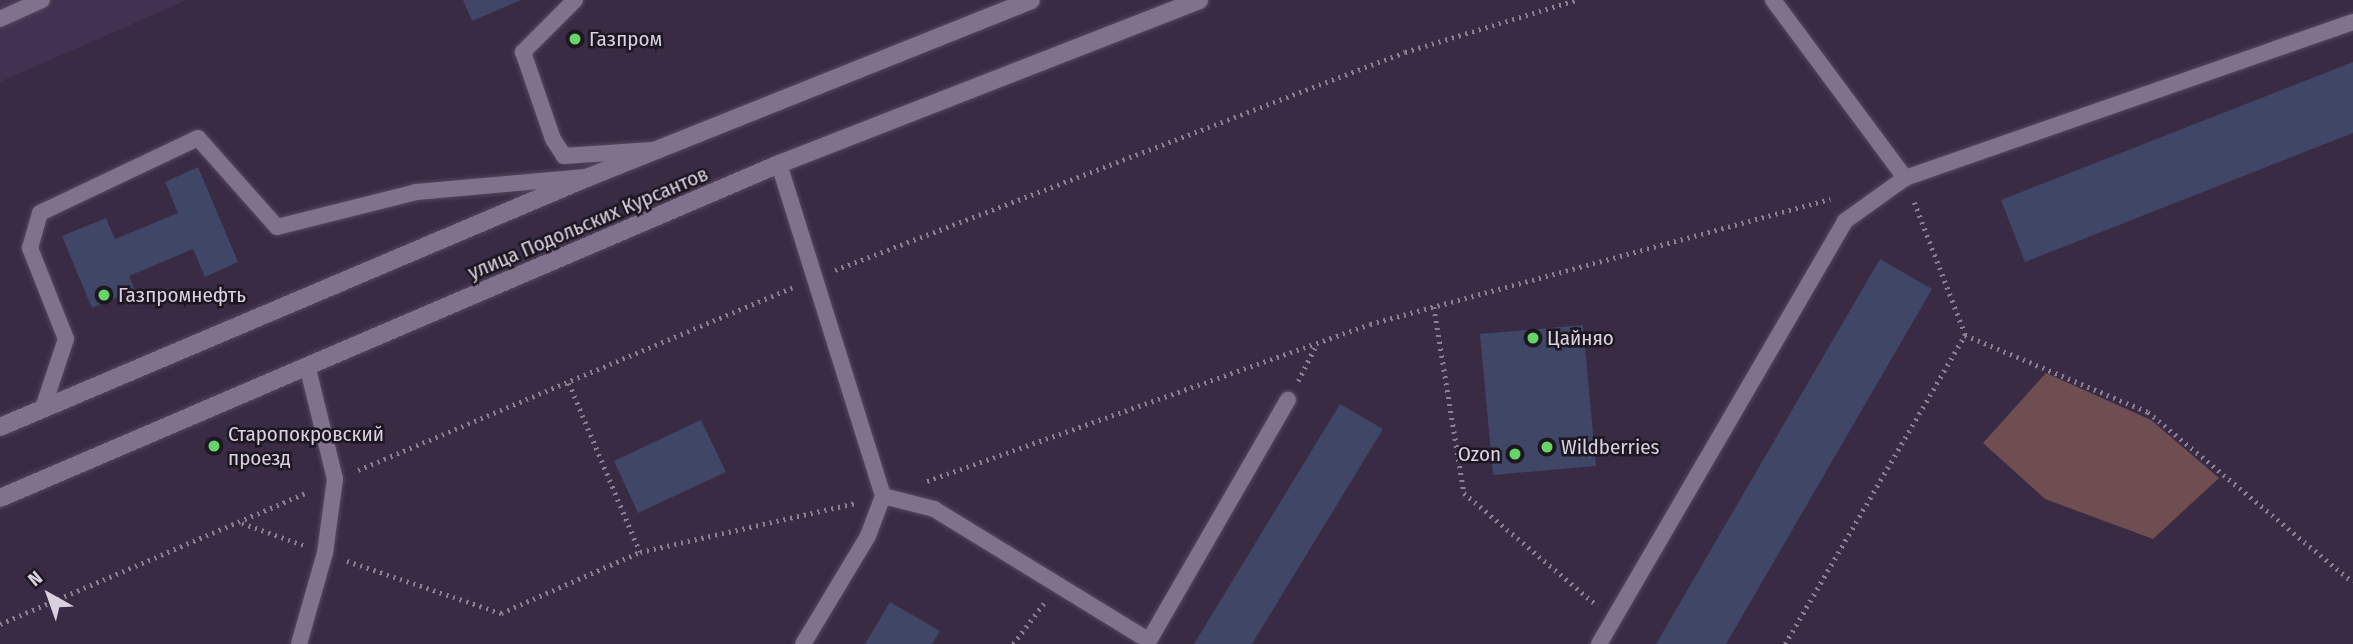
<!DOCTYPE html>
<html>
<head>
<meta charset="utf-8">
<style>
	body { margin:0 }
	#map { position:relative; width:2353px; height:644px; overflow:hidden; background:#392b44; font-family:"Fira Sans Condensed",sans-serif }
	div>[style] { position:absolute }
	.built>* { inset:0; background:#423150 }
	.green>* { inset:0; background:#6f4e51 }
	.building>* { inset:0; background:#404665 }
	.path>* { height:4.5px; margin-top:-2.25px; transform-origin:0; background:repeating-linear-gradient(90deg,#8b7f94 0 2px,transparent 0 7px) }
	.roads { filter:drop-shadow(0 0 2px #54485d) drop-shadow(0 0 2px #54485d) }
	.service>* { height:16px; margin:-8px; padding:0 8px; transform-origin:8px; border-radius:8px; background:#80718d }
	.secondary>* { height:18px; margin:-9px; padding:0 9px; transform-origin:9px; border-radius:9px; background:#80718d }
	.dots>* { width:19px; height:19px; translate:-50% -50%; box-sizing:border-box; border:4px solid #1d1722; border-radius:50% }
	span { translate:-50% -50%; white-space:nowrap; text-align:center; line-height:1.15; -webkit-text-stroke:5px #1d1722; paint-order:stroke }
	.poi-label { font-size:21px; color:#d9d0e0 }
	.left { translate:0 -50%; text-align:left }
	.right { translate:-100% -50%; text-align:right }
	.street-label { font-size:21px; color:#d9d0e0 }
	.north { position:absolute; left:14px; top:560px; width:70px; height:70px; -webkit-text-stroke:5px #1d1722; paint-order:stroke; rotate:320deg; font-size:19px; font-weight:700; line-height:28px; text-align:center; color:#d9d0e0 }
	.north::after { content:''; display:block; margin:auto; width:24px; height:32px; background:#d9d0e0; clip-path:polygon(50% 0,100% 100%,50% 72%,0 100%) }
</style>
</head>
<body>
<div id="map">
	<div class="built">
		<i style="clip-path:polygon(0 0,187px 0,0 82px)"></i>
	</div>
	<div class="green">
		<i style="clip-path:polygon(2046px 373px,2151px 420px,2219px 478px,2153px 539px,2045px 499px,1983px 443px)"></i>
	</div>
	<div class="building">
		<i style="clip-path:polygon(463px 0,521px 0,472px 21px)"></i>
		<i style="clip-path:polygon(2353px 62px,2353px 133px,2025px 262px,2001px 200px)"></i>
		<i style="clip-path:polygon(198px 167px,238px 262px,205px 277px,193px 249px,129px 276px,135px 290px,92px 308px,62px 236px,106px 218px,115px 239px,178px 213px,165px 182px)"></i>
		<i style="clip-path:polygon(1880px 259px,1932px 289px,1726px 644px,1656px 644px)"></i>
		<i style="clip-path:polygon(1583px 325px,1596px 466px,1493px 475px,1480px 334px)"></i>
		<i style="clip-path:polygon(1340px 404px,1383px 429px,1252px 644px,1194px 644px)"></i>
		<i style="clip-path:polygon(701px 420px,726px 472px,638px 513px,614px 461px)"></i>
		<i style="clip-path:polygon(890px 602px,940px 631px,932px 644px,865px 644px)"></i>
	</div>
	<div class="path">
		<i style="left:835px;top:270px;width:610px;rotate:-20.93deg"></i>
		<i style="left:1405px;top:52px;width:179px;rotate:-16.9deg"></i>
		<i style="left:1434px;top:307px;width:188px;rotate:80.8deg"></i>
		<i style="left:1464px;top:493px;width:170px;rotate:40.2deg"></i>
		<i style="left:1965px;top:335px;width:199px;rotate:22.8deg"></i>
		<i style="left:2148px;top:412px;width:266px;rotate:39.7deg"></i>
		<i style="left:1298px;top:381px;width:42px;rotate:-63.4deg"></i>
		<i style="left:569px;top:383px;width:183px;rotate:67.2deg"></i>
		<i style="left:640px;top:552px;width:221px;rotate:-12.8deg"></i>
		<i style="left:358px;top:470px;width:471px;rotate:-22.8deg"></i>
		<i style="left:927px;top:481px;width:470px;rotate:-19.5deg"></i>
		<i style="left:1370px;top:324px;width:477px;rotate:-15.2deg"></i>
		<i style="left:242px;top:523px;width:65px;rotate:19.8deg"></i>
		<i style="left:347px;top:561px;width:163px;rotate:18.7deg"></i>
		<i style="left:501px;top:613px;width:152px;rotate:-23.7deg"></i>
		<i style="left:0;top:624px;width:335px;rotate:-23.2deg"></i>
		<i style="left:1013px;top:644px;width:51px;rotate:-52.9deg"></i>
		<i style="left:1785px;top:644px;width:358px;rotate:-59.8deg"></i>
		<i style="left:1965px;top:335px;width:142px;rotate:-111deg"></i>
	</div>
	<div class="roads">
		<div class="service">
			<i style="left:575px;top:0;width:74px;rotate:135deg"></i>
			<i style="left:523px;top:52px;width:92px;rotate:71deg"></i>
			<i style="left:553px;top:139px;width:20px;rotate:57deg"></i>
			<i style="left:564px;top:156px;width:88px;rotate:-3.9deg"></i>
			<i style="left:1773px;top:0;width:222px;rotate:53.4deg"></i>
			<i style="left:1905px;top:178px;width:474px;rotate:-19.2deg"></i>
			<i style="left:0;top:19px;width:46px;rotate:-24.3deg"></i>
			<i style="left:779px;top:164px;width:348px;rotate:72.6deg"></i>
			<i style="left:883px;top:496px;width:43px;rotate:110.6deg"></i>
			<i style="left:868px;top:536px;width:126px;rotate:121deg"></i>
			<i style="left:43px;top:408px;width:73px;rotate:-71.6deg"></i>
			<i style="left:66px;top:339px;width:98px;rotate:-111.6deg"></i>
			<i style="left:30px;top:248px;width:36px;rotate:-74deg"></i>
			<i style="left:40px;top:213px;width:175px;rotate:-25.4deg"></i>
			<i style="left:198px;top:138px;width:119px;rotate:48.4deg"></i>
			<i style="left:277px;top:227px;width:143px;rotate:-14.1deg"></i>
			<i style="left:416px;top:192px;width:168px;rotate:-5.1deg"></i>
			<i style="left:883px;top:496px;width:53px;rotate:14.3deg"></i>
			<i style="left:934px;top:509px;width:252px;rotate:31.5deg"></i>
			<i style="left:299px;top:644px;width:95px;rotate:-74.1deg"></i>
			<i style="left:325px;top:553px;width:75px;rotate:-82.3deg"></i>
			<i style="left:335px;top:479px;width:113px;rotate:-103.8deg"></i>
			<i style="left:1147px;top:644px;width:282px;rotate:-60deg"></i>
			<i style="left:1599px;top:644px;width:489px;rotate:-59.8deg"></i>
			<i style="left:1845px;top:221px;width:74px;rotate:-35.6deg"></i>
		</div>
		<div class="secondary">
			<i style="left:0;top:427px;width:640px;rotate:-23deg"></i>
			<i style="left:589px;top:177px;width:476px;rotate:-21.8deg"></i>
			<i style="left:0;top:498px;width:848px;rotate:-23.21deg"></i>
			<i style="left:779px;top:164px;width:451px;rotate:-21.3deg"></i>
		</div>
	</div>
	<div class="dots">
		<i style="left:575px;top:39px;background:#66d466"></i>
		<i style="left:104px;top:295px;background:#66d466"></i>
		<i style="left:1533px;top:338px;background:#66d466"></i>
		<i style="left:214px;top:446px;background:#66d466"></i>
		<i style="left:1547px;top:447px;background:#66d466"></i>
		<i style="left:1515px;top:454px;background:#66d466"></i>
	</div>
	<div class="poi-label">
		<span class="left" style="left:589px;top:39px">Газпром</span>
		<span class="left" style="left:118px;top:295px">Газпромнефть</span>
		<span class="left" style="left:1547px;top:338px">Цайняо</span>
		<span class="left" style="left:228px;top:446px">Старопокровский<br>проезд</span>
		<span class="left" style="left:1561px;top:447px">Wildberries</span>
		<span class="right" style="left:1501px;top:454px">Ozon</span>
	</div>
	<div class="street-label">
		<span style="left:588px;top:223px;rotate:-23deg">улица Подольских Курсантов</span>
	</div>
	<div class="north">N</div>
</div>
</body>
</html>
